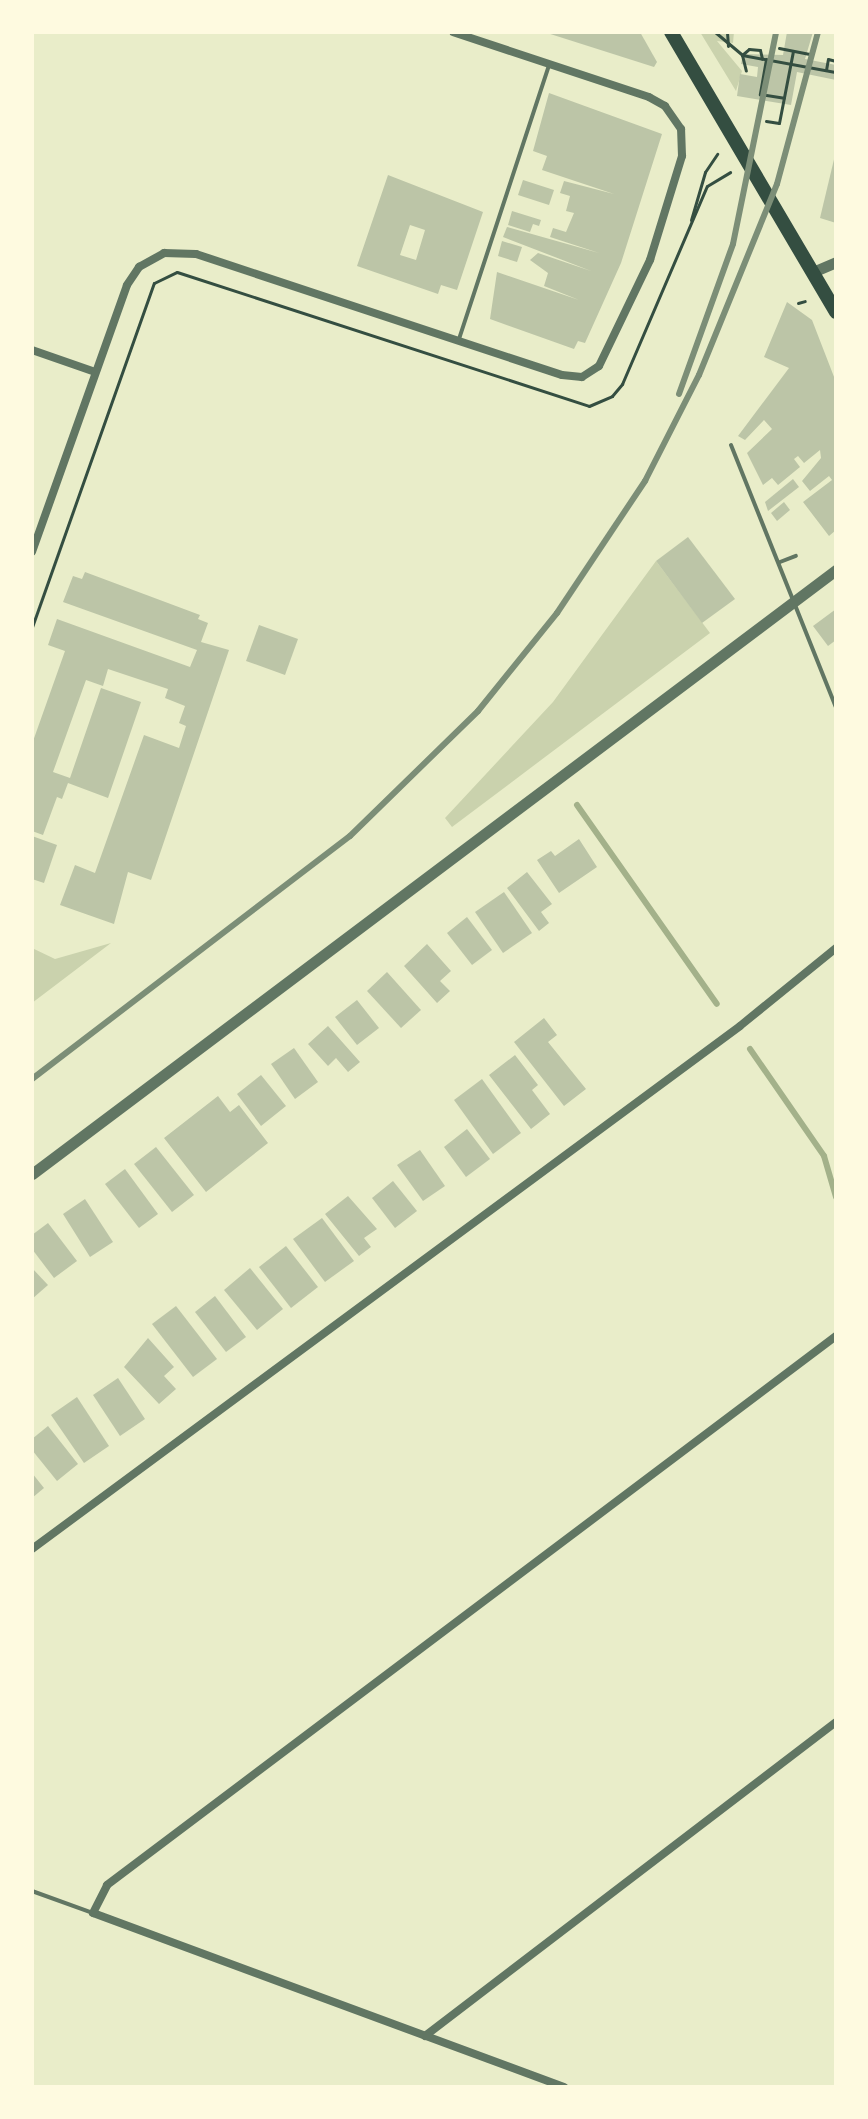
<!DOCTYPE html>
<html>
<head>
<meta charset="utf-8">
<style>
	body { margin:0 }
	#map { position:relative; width:868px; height:2119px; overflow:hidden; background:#e9edc9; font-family:Lato,sans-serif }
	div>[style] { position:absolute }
	.green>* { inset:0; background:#cad2ad }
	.stream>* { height:6px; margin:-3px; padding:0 3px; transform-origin:3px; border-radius:3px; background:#a3b18a }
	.building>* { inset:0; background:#bcc5a7 }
	.path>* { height:3px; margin:-1.5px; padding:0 1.5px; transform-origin:1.5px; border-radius:1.5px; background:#344e41 }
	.service>* { height:4px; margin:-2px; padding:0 2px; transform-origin:2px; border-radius:2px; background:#617663 }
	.minor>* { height:8px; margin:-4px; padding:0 4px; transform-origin:4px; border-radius:4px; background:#617663 }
	.tertiary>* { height:11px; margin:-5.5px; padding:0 5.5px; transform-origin:5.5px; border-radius:5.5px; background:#617663 }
	.primary>* { height:14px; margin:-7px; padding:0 7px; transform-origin:7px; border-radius:7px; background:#344e41 }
	.rail>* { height:6px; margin:-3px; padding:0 3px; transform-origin:3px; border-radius:3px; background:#7c8e77 }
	span { translate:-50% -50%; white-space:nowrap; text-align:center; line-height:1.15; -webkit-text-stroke:6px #fefae0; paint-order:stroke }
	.frame { position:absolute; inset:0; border:34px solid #fefae0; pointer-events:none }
</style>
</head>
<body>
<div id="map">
	<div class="green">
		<i style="clip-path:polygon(700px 32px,734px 32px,733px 43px,717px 41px,742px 71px,736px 91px)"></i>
		<i style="clip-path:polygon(656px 561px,710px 633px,452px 827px,445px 818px,553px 702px)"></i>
		<i style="clip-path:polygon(111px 943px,32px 1003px,32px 948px,55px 959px)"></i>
	</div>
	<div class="stream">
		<i style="left:577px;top:805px;width:243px;rotate:54.9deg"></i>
		<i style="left:750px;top:1049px;width:130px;rotate:55.3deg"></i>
		<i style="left:824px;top:1156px;width:43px;rotate:73.7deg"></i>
	</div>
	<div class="building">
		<i style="clip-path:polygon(544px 32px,640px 32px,657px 62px,654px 67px)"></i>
		<i style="clip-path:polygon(787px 32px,813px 32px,805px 59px,836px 65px,836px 80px,797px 72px,791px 105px,737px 96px,740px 74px,757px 77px,758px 67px,741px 64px,743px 54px,783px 55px)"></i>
		<i style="clip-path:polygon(549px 93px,662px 134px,621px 263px,585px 343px,578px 341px,574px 349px,490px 319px,497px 272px,579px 300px,544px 286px,548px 273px,530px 260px,538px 253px,591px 271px,503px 237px,507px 227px,599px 253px,550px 237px,553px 228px,566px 232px,574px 213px,566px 211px,570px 196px,560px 193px,564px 181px,614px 194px,542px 170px,547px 156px,533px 151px)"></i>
		<i style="clip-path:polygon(836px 151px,836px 223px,820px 218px)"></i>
		<i style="clip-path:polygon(evenodd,388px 175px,483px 212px,457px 290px,441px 285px,438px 294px,357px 266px,388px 175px,410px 225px,425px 230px,416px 260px,400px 255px,410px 225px)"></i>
		<i style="clip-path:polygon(523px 180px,554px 190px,549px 205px,518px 195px)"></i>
		<i style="clip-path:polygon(512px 211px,541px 220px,539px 226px,533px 224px,530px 232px,508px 225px)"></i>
		<i style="clip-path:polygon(502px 241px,522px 247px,517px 262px,498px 256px)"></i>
		<i style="clip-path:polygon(787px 302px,812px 320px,836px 382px,836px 530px,829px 536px,803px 502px,832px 480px,829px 476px,810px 491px,802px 481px,821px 458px,820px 450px,804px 463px,798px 456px,794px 459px,800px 467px,778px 485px,772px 478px,763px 485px,747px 453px,772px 429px,764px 420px,745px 440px,738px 436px,789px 368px,764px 357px)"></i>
		<i style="clip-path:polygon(793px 479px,799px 487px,768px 511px,765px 502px)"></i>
		<i style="clip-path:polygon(784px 502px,790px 510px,777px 521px,771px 513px)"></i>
		<i style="clip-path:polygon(688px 537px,735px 599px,702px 623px,656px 561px)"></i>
		<i style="clip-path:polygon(85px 572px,200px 615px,198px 619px,208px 623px,201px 642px,229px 650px,151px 880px,128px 872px,114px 924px,60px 905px,75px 865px,95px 873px,144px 735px,179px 748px,186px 726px,179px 723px,185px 706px,165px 698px,168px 689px,108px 669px,103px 686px,86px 680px,53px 772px,70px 778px,101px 688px,141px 702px,108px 798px,68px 783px,62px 799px,57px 797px,43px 835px,32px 831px,32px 744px,65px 651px,48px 645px,57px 619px,190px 667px,197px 650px,63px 602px,73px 576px,82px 579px)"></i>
		<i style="clip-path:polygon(836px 609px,836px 640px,828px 646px,813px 626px)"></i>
		<i style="clip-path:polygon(259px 625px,298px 639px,285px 675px,246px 661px)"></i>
		<i style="clip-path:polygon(32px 836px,57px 845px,44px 883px,32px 879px)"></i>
		<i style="clip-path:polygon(579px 839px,597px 867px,559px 893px,537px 860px,551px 851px,555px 856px)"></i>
		<i style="clip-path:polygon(527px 872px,552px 904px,541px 912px,549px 923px,539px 931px,507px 888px)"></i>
		<i style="clip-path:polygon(504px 892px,532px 933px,503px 953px,475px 912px)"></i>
		<i style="clip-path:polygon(467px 917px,492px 950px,472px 965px,447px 933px)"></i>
		<i style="clip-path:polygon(427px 944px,451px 971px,440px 981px,450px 991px,437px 1003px,404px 966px)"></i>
		<i style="clip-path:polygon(387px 972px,421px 1010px,401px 1028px,367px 991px)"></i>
		<i style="clip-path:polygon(357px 1000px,379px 1028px,357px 1045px,335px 1017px)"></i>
		<i style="clip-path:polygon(544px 1018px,557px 1035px,548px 1042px,586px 1089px,564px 1106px,514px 1042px)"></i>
		<i style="clip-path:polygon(328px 1026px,360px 1062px,348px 1072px,336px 1058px,328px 1066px,308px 1044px)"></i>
		<i style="clip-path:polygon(294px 1048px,318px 1082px,295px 1099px,271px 1064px)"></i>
		<i style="clip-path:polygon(515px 1055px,538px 1085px,532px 1090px,550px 1114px,531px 1129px,489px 1075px)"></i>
		<i style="clip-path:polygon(261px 1075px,286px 1106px,261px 1126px,237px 1094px)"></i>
		<i style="clip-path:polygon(482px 1079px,521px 1133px,493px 1154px,454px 1100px)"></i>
		<i style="clip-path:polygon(218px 1096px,230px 1112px,239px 1105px,268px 1143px,206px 1192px,164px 1138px)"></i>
		<i style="clip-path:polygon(467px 1129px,490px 1159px,466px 1177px,444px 1147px)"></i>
		<i style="clip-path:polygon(156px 1147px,194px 1195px,172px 1212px,134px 1164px)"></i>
		<i style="clip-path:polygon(420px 1150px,445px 1186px,423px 1201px,397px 1165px)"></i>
		<i style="clip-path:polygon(125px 1169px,158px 1214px,139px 1228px,105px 1184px)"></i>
		<i style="clip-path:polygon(393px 1181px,417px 1211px,395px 1228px,372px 1198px)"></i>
		<i style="clip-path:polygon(348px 1196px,377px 1229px,364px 1238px,371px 1247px,359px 1256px,325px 1214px)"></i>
		<i style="clip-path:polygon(85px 1199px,113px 1242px,90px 1257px,63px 1214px)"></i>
		<i style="clip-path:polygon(322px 1218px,354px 1261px,325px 1282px,293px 1239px)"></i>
		<i style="clip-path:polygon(48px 1223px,77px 1261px,54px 1278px,32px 1249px,32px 1235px)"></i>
		<i style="clip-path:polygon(286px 1246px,318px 1287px,291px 1308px,259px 1267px)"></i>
		<i style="clip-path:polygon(32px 1268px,48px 1285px,32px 1299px)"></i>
		<i style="clip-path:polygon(250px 1268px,283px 1309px,257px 1330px,224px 1290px)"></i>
		<i style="clip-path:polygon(215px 1296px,246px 1337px,226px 1352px,195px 1312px)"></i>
		<i style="clip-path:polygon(176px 1306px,217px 1359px,193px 1377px,152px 1324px)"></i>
		<i style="clip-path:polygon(148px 1338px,174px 1367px,164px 1376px,176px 1389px,159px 1404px,124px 1367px)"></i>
		<i style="clip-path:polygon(118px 1378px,145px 1419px,120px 1436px,93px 1395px)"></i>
		<i style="clip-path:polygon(77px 1397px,109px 1446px,84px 1463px,51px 1415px)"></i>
		<i style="clip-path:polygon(48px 1426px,78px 1464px,57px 1481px,32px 1450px,32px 1439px)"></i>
		<i style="clip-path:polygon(32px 1473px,44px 1488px,32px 1498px)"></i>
	</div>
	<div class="path">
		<i style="left:715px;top:32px;width:35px;rotate:40deg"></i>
		<i style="left:742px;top:55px;width:96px;rotate:10.3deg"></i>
		<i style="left:727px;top:32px;width:14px;rotate:86deg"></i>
		<i style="left:779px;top:48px;width:31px;rotate:11deg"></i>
		<i style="left:742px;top:55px;width:9px;rotate:-41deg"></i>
		<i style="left:749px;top:49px;width:11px;rotate:5deg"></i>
		<i style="left:760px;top:50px;width:9px;rotate:77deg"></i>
		<i style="left:742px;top:55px;width:16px;rotate:76deg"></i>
		<i style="left:766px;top:59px;width:36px;rotate:100deg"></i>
		<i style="left:760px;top:94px;width:24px;rotate:9deg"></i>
		<i style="left:826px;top:70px;width:11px;rotate:-80deg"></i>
		<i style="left:828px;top:59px;width:8px;rotate:14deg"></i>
		<i style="left:766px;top:121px;width:13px;rotate:9deg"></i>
		<i style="left:779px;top:123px;width:73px;rotate:-79deg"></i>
		<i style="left:691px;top:220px;width:50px;rotate:-73.7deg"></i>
		<i style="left:705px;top:172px;width:22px;rotate:-56deg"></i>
		<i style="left:798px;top:303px;width:7px;rotate:-16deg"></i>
		<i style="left:32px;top:627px;width:365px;rotate:-70.5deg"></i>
		<i style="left:154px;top:283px;width:25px;rotate:-26deg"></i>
		<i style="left:177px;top:272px;width:433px;rotate:18deg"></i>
		<i style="left:589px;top:406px;width:25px;rotate:-23deg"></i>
		<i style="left:612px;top:396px;width:16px;rotate:-50deg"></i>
		<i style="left:622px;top:384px;width:215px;rotate:-66.8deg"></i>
		<i style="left:707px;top:186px;width:27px;rotate:-31deg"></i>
	</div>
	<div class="service">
		<i style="left:459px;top:339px;width:287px;rotate:-71.8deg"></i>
		<i style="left:731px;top:445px;width:282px;rotate:68.2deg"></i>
		<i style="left:780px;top:562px;width:17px;rotate:-21deg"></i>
		<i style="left:32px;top:1891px;width:65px;rotate:19.8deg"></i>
	</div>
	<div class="minor">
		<i style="left:32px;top:350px;width:67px;rotate:19.2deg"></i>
		<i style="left:32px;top:552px;width:283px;rotate:-70.4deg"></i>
		<i style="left:127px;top:285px;width:22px;rotate:-56deg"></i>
		<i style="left:139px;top:267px;width:29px;rotate:-29deg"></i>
		<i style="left:164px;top:253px;width:32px;rotate:2deg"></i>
		<i style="left:196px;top:254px;width:385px;rotate:18.3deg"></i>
		<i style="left:562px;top:375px;width:20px;rotate:6deg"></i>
		<i style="left:582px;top:377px;width:20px;rotate:-33deg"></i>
		<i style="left:599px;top:366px;width:118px;rotate:-64.3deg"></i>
		<i style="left:650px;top:260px;width:109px;rotate:-72.9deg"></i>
		<i style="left:682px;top:156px;width:27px;rotate:-92deg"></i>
		<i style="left:681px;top:129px;width:28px;rotate:-125deg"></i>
		<i style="left:665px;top:106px;width:18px;rotate:-151deg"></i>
		<i style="left:649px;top:97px;width:206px;rotate:-161.7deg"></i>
		<i style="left:32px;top:1549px;width:880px;rotate:-36.45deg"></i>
		<i style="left:740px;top:1026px;width:124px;rotate:-39.1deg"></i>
		<i style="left:425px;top:2036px;width:517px;rotate:-37.38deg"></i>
		<i style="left:564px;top:2087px;width:502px;rotate:-159.72deg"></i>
		<i style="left:93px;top:1913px;width:31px;rotate:-63deg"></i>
		<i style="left:107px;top:1885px;width:913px;rotate:-36.98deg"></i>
	</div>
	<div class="tertiary">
		<i style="left:815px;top:271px;width:23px;rotate:-23deg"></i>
		<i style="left:32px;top:1174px;width:1006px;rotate:-36.92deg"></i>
	</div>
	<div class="primary">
		<i style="left:671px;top:32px;width:325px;rotate:59.5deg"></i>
	</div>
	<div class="rail">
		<i style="left:679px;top:394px;width:159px;rotate:-70.2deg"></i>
		<i style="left:733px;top:244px;width:216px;rotate:-78.5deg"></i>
		<i style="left:32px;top:1079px;width:400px;rotate:-37.4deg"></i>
		<i style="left:350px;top:836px;width:179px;rotate:-44.3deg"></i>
		<i style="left:478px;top:711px;width:126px;rotate:-51.1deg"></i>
		<i style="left:557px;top:613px;width:159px;rotate:-56.3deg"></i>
		<i style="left:645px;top:481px;width:119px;rotate:-63deg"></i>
		<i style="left:699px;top:375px;width:206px;rotate:-67.8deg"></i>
		<i style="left:777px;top:184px;width:157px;rotate:-74.9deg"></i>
	</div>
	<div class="frame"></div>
</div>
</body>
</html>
